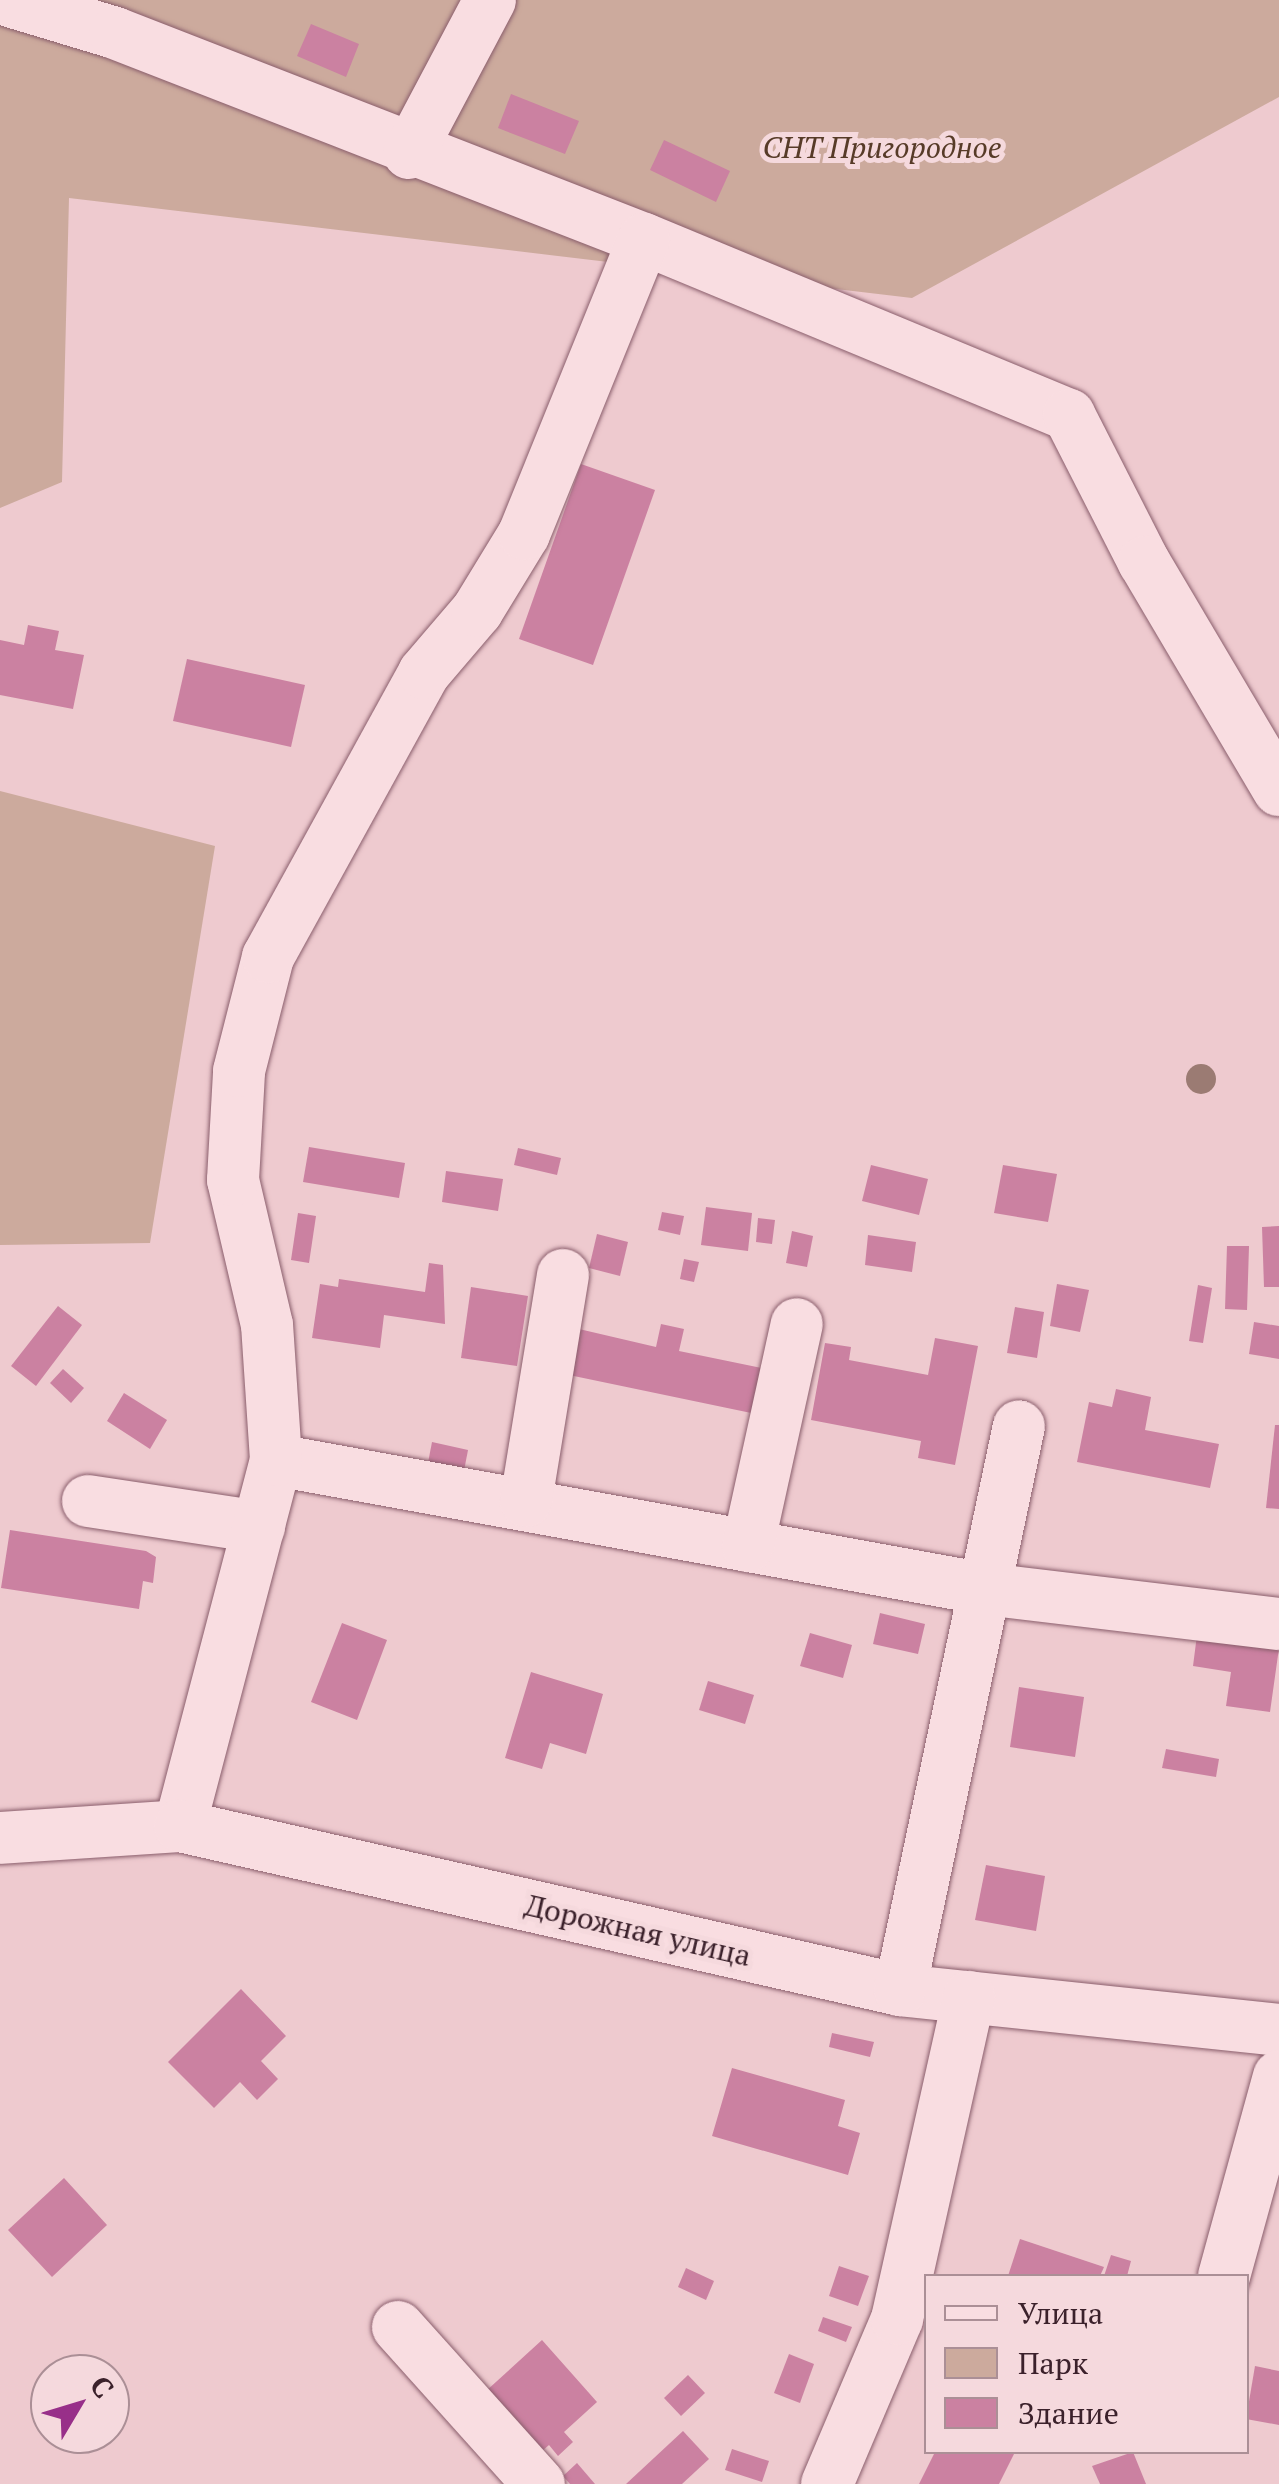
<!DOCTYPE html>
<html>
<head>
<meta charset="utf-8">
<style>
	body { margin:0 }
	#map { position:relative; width:1279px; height:2484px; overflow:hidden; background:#eecacf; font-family:"PT Serif",serif }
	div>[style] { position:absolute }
	.green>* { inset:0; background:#ccaa9d }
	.building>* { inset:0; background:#cb81a1 }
	.roads { filter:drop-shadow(0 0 2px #8a5e6c) drop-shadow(0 0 2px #8a5e6c) }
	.minor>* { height:52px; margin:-26px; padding:0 26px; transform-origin:26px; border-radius:26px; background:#f9dde1 }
	.trees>* { width:30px; height:30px; margin:-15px; border-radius:50%; background:#9b7b73 }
	span { translate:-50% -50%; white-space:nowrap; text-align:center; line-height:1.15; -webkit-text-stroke:10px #f5d9dd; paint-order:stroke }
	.park-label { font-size:30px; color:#573b28; font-style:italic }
	.street-label { font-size:30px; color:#3b212b }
	.legend { position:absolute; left:924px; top:2274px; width:325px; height:180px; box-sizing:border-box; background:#f5d9dd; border:2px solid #ab8f96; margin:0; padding:12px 18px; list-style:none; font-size:30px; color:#3b212b }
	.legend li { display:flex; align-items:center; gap:20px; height:50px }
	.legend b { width:50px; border:2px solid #ab8f96 }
	.north { position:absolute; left:30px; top:2354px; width:100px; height:100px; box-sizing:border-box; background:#f5d9dd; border:2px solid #ab8f96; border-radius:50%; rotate:52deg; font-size:28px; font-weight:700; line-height:40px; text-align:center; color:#3b212b }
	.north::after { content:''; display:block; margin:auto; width:35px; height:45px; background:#982f89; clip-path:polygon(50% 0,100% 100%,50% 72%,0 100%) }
</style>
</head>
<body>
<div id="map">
	<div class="green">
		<i style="clip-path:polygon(0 0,1279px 0,1279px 97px,912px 298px,69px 198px,62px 482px,0 508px)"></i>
		<i style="clip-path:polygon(0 791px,215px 846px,150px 1243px,0 1245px)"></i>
	</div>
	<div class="building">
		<i style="clip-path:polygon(311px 24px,359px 44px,346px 77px,297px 56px)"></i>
		<i style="clip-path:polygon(511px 94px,579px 121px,565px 154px,498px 128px)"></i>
		<i style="clip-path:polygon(664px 140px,730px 171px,716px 202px,650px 170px)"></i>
		<i style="clip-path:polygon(581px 464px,655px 490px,593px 665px,519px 639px)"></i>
		<i style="clip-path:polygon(28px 625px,59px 631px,55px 650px,84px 655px,73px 709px,0 695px,0 640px,24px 645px)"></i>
		<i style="clip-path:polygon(187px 659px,305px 685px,291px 747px,173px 721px)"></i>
		<i style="clip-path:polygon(309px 1147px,405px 1163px,399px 1198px,303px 1182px)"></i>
		<i style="clip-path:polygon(518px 1148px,561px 1158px,557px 1175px,514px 1165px)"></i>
		<i style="clip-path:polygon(871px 1165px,928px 1179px,919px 1215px,862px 1201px)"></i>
		<i style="clip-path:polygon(1003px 1165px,1057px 1174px,1048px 1222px,994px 1213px)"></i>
		<i style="clip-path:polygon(446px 1171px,503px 1179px,498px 1211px,442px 1202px)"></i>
		<i style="clip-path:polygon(706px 1207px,752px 1213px,748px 1251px,701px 1245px)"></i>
		<i style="clip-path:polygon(662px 1212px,684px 1216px,680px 1235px,658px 1230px)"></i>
		<i style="clip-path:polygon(298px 1213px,316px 1216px,309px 1263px,291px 1260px)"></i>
		<i style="clip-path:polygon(758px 1218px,775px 1220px,772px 1244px,756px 1242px)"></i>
		<i style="clip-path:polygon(1279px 1226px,1279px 1287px,1264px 1287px,1262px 1227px)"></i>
		<i style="clip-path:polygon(792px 1231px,813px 1236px,807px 1267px,786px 1263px)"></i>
		<i style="clip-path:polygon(597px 1234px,628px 1242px,620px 1276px,589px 1268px)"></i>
		<i style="clip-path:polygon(868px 1235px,916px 1242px,912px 1272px,865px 1265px)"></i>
		<i style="clip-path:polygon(1227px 1246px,1249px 1246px,1247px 1310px,1225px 1309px)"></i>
		<i style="clip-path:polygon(684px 1259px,699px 1262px,694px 1282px,680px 1279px)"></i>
		<i style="clip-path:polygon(429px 1263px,443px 1265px,445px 1324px,384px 1315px,380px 1348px,312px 1338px,320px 1284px,338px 1287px,339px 1279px,425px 1292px)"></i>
		<i style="clip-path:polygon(1057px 1284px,1089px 1290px,1080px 1332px,1050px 1326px)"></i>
		<i style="clip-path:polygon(1198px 1285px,1212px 1288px,1203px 1343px,1189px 1341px)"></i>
		<i style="clip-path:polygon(471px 1287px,528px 1296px,517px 1366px,461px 1358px)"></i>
		<i style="clip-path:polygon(58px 1306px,82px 1325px,36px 1386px,11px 1366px)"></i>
		<i style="clip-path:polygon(1015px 1307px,1044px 1312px,1037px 1358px,1007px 1353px)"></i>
		<i style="clip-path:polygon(1254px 1322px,1279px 1326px,1279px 1359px,1249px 1354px)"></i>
		<i style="clip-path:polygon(661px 1324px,684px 1329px,679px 1351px,766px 1369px,756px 1414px,569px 1375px,579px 1329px,656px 1347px)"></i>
		<i style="clip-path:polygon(935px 1338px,978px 1346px,955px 1465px,918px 1458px,921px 1441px,811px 1420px,825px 1343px,851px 1347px,849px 1360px,928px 1375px)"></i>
		<i style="clip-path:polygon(63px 1369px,84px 1388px,71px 1403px,50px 1383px)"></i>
		<i style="clip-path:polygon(1116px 1389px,1151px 1397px,1145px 1430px,1219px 1444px,1210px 1488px,1077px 1462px,1089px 1402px,1112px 1407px)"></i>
		<i style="clip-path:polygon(124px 1393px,167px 1420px,150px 1449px,107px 1421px)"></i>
		<i style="clip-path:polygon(1275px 1425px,1279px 1425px,1279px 1509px,1266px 1508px)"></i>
		<i style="clip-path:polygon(432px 1442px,468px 1450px,463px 1476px,427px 1468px)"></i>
		<i style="clip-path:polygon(10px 1530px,146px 1551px,156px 1557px,153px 1583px,143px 1581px,139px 1609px,1px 1588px)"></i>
		<i style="clip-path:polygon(880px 1613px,925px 1624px,918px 1654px,873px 1644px)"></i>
		<i style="clip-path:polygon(342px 1623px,387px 1640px,357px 1720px,311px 1702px)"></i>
		<i style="clip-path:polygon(810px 1633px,852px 1645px,843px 1678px,800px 1666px)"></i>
		<i style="clip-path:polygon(1197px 1635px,1279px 1648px,1270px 1712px,1226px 1706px,1231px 1672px,1193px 1666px)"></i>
		<i style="clip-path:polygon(531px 1672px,603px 1694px,586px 1754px,550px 1743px,542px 1769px,505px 1758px)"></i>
		<i style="clip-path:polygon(708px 1681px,754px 1695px,745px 1724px,699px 1710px)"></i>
		<i style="clip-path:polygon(1019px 1687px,1084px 1697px,1075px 1757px,1010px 1747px)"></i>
		<i style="clip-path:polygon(1166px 1749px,1219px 1759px,1216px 1777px,1162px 1768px)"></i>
		<i style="clip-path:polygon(986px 1865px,1045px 1876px,1036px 1931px,975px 1920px)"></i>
		<i style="clip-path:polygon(241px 1989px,286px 2036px,261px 2061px,278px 2079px,257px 2100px,240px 2082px,214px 2108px,168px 2062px)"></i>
		<i style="clip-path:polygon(832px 2033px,874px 2042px,870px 2057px,829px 2047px)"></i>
		<i style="clip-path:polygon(732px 2068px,845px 2100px,838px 2126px,860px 2133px,848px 2175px,712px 2136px)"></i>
		<i style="clip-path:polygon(64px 2178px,107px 2225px,52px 2277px,8px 2230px)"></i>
		<i style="clip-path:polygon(1020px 2239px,1104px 2267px,1100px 2276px,1008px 2276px)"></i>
		<i style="clip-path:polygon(1111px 2255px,1131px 2261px,1127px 2276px,1104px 2276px)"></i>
		<i style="clip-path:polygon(839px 2266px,869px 2276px,858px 2306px,829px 2296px)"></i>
		<i style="clip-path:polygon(686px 2268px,714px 2281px,706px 2300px,678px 2287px)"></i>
		<i style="clip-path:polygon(823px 2317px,852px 2327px,846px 2342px,818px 2331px)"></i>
		<i style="clip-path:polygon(542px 2340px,597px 2402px,564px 2432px,573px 2442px,558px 2456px,549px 2445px,541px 2452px,486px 2391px)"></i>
		<i style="clip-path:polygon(789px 2354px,814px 2364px,800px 2403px,774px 2393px)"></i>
		<i style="clip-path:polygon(1255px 2366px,1279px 2371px,1279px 2425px,1246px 2419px)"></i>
		<i style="clip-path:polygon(688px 2375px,705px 2393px,681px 2416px,664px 2398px)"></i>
		<i style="clip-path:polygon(683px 2431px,709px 2459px,682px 2484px,626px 2484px)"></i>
		<i style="clip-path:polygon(732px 2449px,769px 2461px,762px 2482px,725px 2470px)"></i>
		<i style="clip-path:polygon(935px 2452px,1015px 2452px,999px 2484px,919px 2484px)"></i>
		<i style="clip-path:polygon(1133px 2452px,1146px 2484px,1100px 2484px,1092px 2466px)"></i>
		<i style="clip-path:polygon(577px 2463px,595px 2484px,570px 2484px,563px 2476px)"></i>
	</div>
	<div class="roads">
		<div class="minor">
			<i style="left:6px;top:0;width:114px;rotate:16.8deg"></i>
			<i style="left:115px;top:33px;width:568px;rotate:21.28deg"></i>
			<i style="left:644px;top:239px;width:460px;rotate:22.5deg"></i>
			<i style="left:1069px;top:415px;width:165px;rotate:63deg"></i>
			<i style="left:1144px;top:562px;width:265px;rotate:59.4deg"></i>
			<i style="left:409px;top:153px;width:173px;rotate:-62.1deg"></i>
			<i style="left:276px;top:1460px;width:721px;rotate:10.31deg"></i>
			<i style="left:985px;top:1589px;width:296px;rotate:6.8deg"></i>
			<i style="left:88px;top:1501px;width:173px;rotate:8.6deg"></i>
			<i style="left:526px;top:1501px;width:229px;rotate:-80.7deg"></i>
			<i style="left:748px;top:1546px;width:227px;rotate:-77.6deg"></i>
			<i style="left:180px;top:1826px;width:378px;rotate:-75.3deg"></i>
			<i style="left:276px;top:1460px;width:135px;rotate:-93.8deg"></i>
			<i style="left:267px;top:1325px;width:149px;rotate:-103.2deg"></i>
			<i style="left:233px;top:1180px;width:109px;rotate:-86.8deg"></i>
			<i style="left:239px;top:1071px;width:118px;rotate:-75.7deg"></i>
			<i style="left:268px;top:957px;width:324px;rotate:-61.2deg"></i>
			<i style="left:424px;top:673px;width:82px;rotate:-49.5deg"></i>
			<i style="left:477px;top:611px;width:90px;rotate:-58.6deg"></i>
			<i style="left:524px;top:534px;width:318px;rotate:-67.9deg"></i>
			<i style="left:0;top:1838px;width:180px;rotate:-3.8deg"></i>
			<i style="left:180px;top:1826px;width:738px;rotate:12.83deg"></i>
			<i style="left:900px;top:1990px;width:381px;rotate:6deg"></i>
			<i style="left:900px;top:1990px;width:576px;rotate:-78.09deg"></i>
			<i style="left:1224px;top:2276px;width:207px;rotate:-74.6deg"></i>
			<i style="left:398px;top:2327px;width:211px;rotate:48.1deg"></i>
			<i style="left:827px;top:2484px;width:179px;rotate:-67deg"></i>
			<i style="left:897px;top:2319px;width:330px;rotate:-77.4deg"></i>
		</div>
	</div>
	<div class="trees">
		<i style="left:1201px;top:1079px"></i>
	</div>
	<div class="park-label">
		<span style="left:882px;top:147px">СНТ Пригородное</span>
	</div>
	<div class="street-label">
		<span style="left:638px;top:1930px;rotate:13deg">Дорожная улица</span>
	</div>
	<ul class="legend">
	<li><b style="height:12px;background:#f9dde1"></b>Улица</li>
	<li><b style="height:28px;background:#ccaa9d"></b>Парк</li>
	<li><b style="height:28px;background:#cb81a1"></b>Здание</li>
	</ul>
	<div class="north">С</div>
</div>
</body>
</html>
